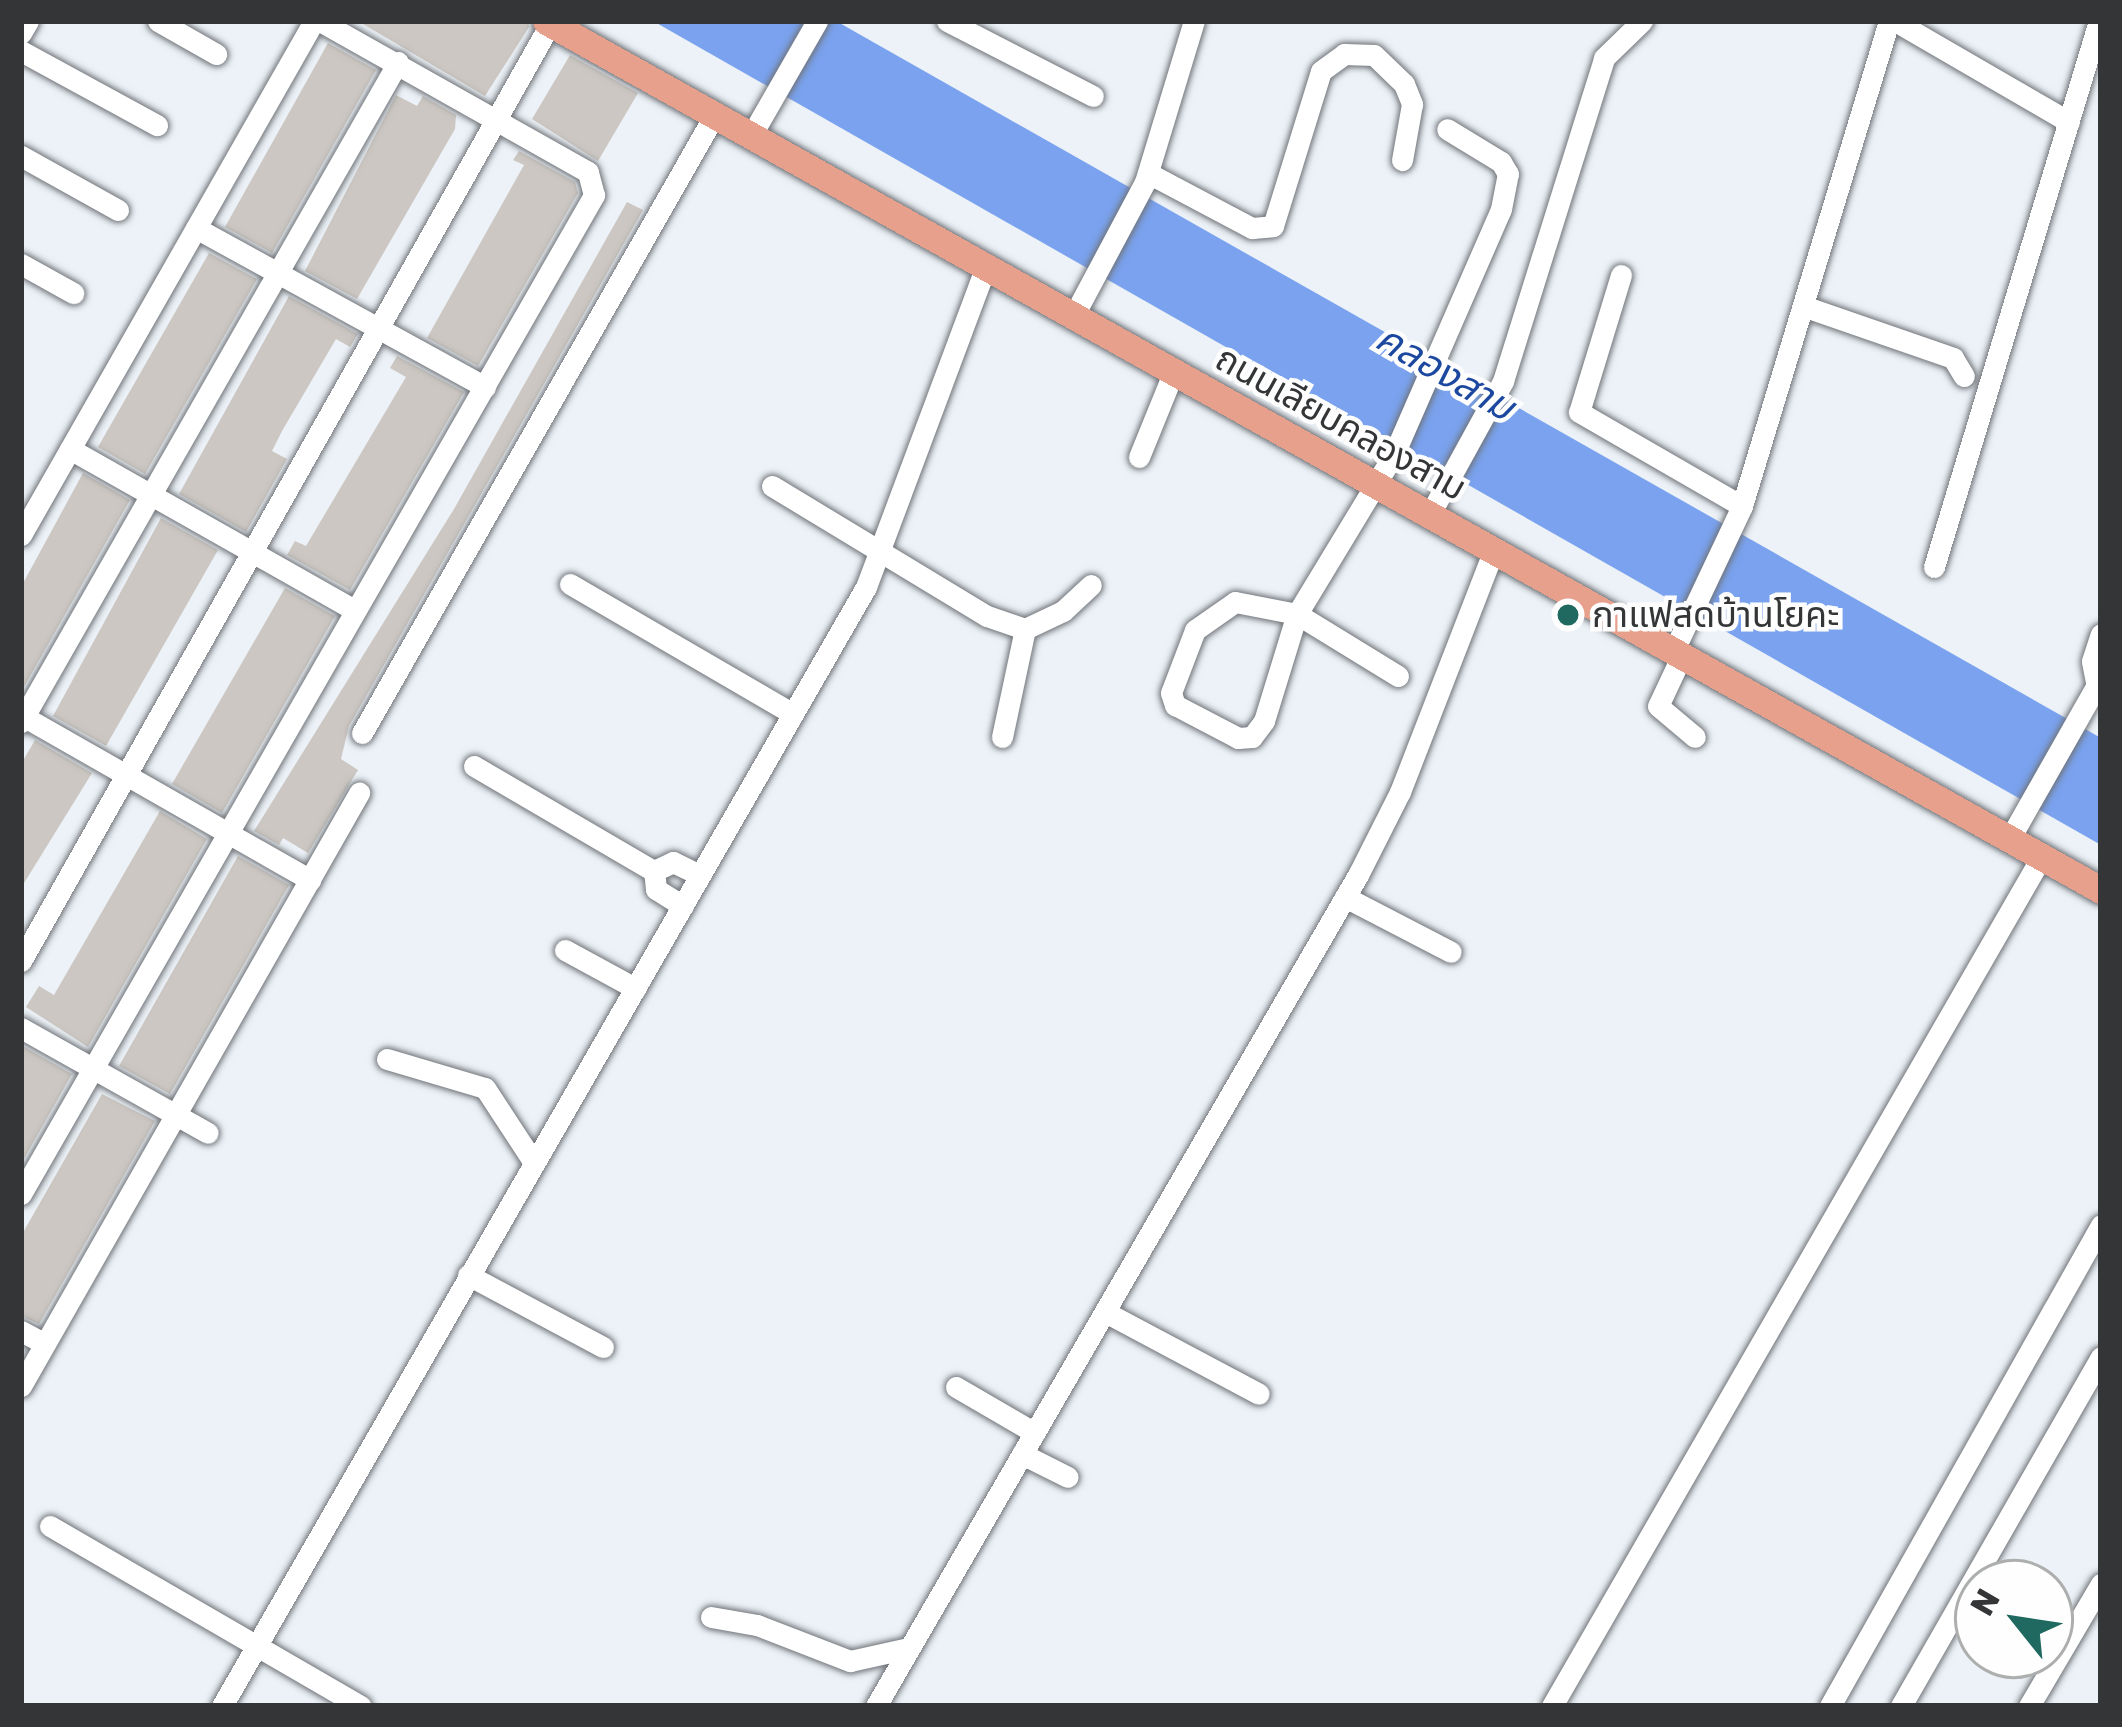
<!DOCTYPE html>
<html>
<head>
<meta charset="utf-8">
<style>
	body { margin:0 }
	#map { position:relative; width:2122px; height:1727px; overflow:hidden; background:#ecf2f7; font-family:Rubik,"Noto Sans Thai",sans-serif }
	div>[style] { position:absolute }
	.water>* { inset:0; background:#7aa2ee }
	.building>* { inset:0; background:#ccc7c2 }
	.roads { filter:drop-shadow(0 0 3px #707479) drop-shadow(0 0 3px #707479) }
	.minor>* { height:21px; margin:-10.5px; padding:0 10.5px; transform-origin:10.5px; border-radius:10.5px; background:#fff }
	.major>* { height:27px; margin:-13.5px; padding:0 13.5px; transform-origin:13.5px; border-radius:13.5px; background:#e6a08b }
	.dots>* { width:33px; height:33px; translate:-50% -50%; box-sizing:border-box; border:6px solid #fefefe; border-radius:50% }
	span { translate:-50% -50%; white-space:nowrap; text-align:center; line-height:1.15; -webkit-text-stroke:9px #fefefe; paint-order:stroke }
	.street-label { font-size:36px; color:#333537 }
	.poi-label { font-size:36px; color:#333537 }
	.left { translate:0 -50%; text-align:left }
	.water-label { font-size:39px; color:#1c489f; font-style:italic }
	.frame { position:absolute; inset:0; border:24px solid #333537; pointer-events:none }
	.north { position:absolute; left:1954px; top:1559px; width:120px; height:120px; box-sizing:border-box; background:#fefefe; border:3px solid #adaeae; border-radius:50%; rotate:300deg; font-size:33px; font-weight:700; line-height:48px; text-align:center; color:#333537 }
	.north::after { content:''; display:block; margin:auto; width:42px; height:54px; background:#206961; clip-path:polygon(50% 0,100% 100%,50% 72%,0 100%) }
</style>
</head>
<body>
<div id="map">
	<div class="water">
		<i style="clip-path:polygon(653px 21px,836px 21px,2101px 738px,2101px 845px)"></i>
	</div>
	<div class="building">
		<i style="clip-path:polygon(358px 21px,528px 21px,529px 27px,485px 96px)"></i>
		<i style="clip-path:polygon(328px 43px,376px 70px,272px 253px,225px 227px)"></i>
		<i style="clip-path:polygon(570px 55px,638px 93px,598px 161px,532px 119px)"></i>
		<i style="clip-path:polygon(396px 95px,417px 106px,423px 96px,456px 115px,455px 129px,357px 299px,305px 271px)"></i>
		<i style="clip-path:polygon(519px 151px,575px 182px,578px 193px,478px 366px,427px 338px,524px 165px,513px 160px)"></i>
		<i style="clip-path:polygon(627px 202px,643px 210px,349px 726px,341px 759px,358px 770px,308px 853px,283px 838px,279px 845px,254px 831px,454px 509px)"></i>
		<i style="clip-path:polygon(209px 253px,257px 279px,145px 474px,98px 447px)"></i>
		<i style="clip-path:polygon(289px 296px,358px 334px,350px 347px,336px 339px,282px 431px,272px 451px,287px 459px,246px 532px,179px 494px)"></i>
		<i style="clip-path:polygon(397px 356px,464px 392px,350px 590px,287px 555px,295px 541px,306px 546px,406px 377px,390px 368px)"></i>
		<i style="clip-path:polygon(83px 473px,130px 500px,21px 692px,21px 587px)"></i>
		<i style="clip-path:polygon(161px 518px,218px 550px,106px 746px,53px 716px)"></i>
		<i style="clip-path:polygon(285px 588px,335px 616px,222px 813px,172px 784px)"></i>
		<i style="clip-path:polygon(35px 740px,92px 773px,21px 888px,21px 764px)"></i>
		<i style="clip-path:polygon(160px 811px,207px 839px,88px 1047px,26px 1007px,39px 986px,54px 995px)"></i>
		<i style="clip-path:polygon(238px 856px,289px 885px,170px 1094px,119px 1066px)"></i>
		<i style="clip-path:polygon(21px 1045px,72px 1074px,21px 1164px)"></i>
		<i style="clip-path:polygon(102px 1094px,155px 1121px,39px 1324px,21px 1316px,21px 1236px)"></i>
	</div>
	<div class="roads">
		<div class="minor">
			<i style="left:158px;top:21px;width:67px;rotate:29.6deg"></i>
			<i style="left:947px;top:21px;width:164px;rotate:27.2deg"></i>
			<i style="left:1895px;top:21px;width:201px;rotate:30.1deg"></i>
			<i style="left:21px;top:33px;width:14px;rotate:-60deg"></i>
			<i style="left:21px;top:51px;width:155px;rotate:28.6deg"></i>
			<i style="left:751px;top:136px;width:133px;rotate:-60.1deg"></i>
			<i style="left:21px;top:156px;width:111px;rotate:29.1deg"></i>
			<i style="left:1148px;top:173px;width:118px;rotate:27.9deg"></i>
			<i style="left:1252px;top:228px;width:21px;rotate:-5deg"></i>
			<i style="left:1273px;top:226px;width:162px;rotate:-72.8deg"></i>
			<i style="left:1321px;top:71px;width:29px;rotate:-36deg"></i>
			<i style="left:1344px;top:54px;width:30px;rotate:2deg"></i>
			<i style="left:1374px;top:55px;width:42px;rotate:44deg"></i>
			<i style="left:1404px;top:84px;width:22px;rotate:68deg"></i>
			<i style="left:1412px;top:104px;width:57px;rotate:100.1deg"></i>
			<i style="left:196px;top:228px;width:330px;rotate:28.8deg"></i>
			<i style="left:21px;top:264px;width:60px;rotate:29.1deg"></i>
			<i style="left:1621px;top:275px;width:143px;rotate:107deg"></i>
			<i style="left:1579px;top:412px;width:188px;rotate:30deg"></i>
			<i style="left:1803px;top:306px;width:159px;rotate:19.1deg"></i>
			<i style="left:1953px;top:358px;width:21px;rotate:59deg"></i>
			<i style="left:1074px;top:315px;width:151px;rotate:-61.9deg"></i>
			<i style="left:1145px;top:182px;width:168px;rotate:-73.1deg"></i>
			<i style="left:70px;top:449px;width:326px;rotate:29.5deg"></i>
			<i style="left:1139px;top:457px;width:93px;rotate:-67.9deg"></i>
			<i style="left:772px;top:486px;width:251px;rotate:31.2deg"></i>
			<i style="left:987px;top:616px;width:40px;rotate:18.9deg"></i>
			<i style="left:1025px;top:629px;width:42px;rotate:-25.3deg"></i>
			<i style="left:1063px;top:611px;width:38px;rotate:-43deg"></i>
			<i style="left:1430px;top:514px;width:152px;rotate:-61.2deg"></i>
			<i style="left:1503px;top:381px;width:338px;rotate:-72.6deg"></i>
			<i style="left:1604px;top:58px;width:53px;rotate:-44.2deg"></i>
			<i style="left:21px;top:535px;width:592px;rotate:-60.32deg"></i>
			<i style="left:1934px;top:567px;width:570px;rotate:-73.19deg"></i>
			<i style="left:570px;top:584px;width:258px;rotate:30.2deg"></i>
			<i style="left:1674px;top:650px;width:159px;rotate:-64.7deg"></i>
			<i style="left:1742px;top:506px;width:507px;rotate:-73.14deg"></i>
			<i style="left:1682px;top:655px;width:56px;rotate:115.2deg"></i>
			<i style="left:1658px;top:706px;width:48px;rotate:40deg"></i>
			<i style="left:1398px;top:676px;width:119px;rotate:-148.5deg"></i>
			<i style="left:1297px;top:614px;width:63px;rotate:-169deg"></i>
			<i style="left:1235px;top:602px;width:49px;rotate:145deg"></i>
			<i style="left:1195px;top:630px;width:67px;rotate:110.9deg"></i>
			<i style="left:1171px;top:693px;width:13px;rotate:72deg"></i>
			<i style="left:1175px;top:705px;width:71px;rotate:27.6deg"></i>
			<i style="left:1238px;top:738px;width:14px;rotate:-4deg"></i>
			<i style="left:1252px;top:737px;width:20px;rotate:-53deg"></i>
			<i style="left:1264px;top:721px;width:112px;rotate:-72.9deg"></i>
			<i style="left:1297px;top:614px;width:187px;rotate:-58.8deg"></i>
			<i style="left:1394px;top:454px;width:267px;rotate:-66.4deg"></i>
			<i style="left:1501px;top:209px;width:36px;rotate:-79deg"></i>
			<i style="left:1508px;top:174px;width:14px;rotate:-120deg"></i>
			<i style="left:1501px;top:162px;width:63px;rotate:-148.6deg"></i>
			<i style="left:2096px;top:682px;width:21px;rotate:-101deg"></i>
			<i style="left:2092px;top:661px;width:28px;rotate:-72deg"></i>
			<i style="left:21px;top:715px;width:333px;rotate:29.7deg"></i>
			<i style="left:21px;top:722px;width:760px;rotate:-60.26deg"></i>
			<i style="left:362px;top:733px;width:710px;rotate:-60.3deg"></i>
			<i style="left:1002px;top:737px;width:110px;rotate:-78deg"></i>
			<i style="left:474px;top:766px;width:208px;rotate:30.3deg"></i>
			<i style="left:2010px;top:838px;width:184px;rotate:-60.4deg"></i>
			<i style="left:1345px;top:897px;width:119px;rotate:27.4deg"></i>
			<i style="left:683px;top:906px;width:32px;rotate:-148deg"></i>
			<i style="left:656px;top:889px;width:18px;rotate:-96deg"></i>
			<i style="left:654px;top:871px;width:21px;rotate:-25deg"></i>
			<i style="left:673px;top:862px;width:30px;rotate:26deg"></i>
			<i style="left:565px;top:950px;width:80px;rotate:28.5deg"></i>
			<i style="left:21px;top:961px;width:1076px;rotate:-60.55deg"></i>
			<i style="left:21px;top:1028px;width:214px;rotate:29.3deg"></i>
			<i style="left:387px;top:1059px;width:102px;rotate:16.5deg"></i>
			<i style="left:485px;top:1088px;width:90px;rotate:56.8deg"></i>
			<i style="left:21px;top:1194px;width:1152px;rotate:-60.16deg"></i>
			<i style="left:594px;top:195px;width:24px;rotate:-105deg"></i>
			<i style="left:588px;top:172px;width:308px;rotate:-150.6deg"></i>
			<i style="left:468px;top:1275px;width:153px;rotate:28.1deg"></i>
			<i style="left:1105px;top:1312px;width:174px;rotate:28deg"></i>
			<i style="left:21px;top:1331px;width:27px;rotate:28deg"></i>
			<i style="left:21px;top:1386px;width:683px;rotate:-60.32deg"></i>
			<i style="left:956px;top:1387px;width:91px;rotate:30.2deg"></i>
			<i style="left:1022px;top:1454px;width:51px;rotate:26.6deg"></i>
			<i style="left:50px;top:1526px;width:359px;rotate:30.1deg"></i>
			<i style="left:711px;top:1617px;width:47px;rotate:9.9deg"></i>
			<i style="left:757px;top:1625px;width:100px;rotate:21.2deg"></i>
			<i style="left:850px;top:1661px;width:60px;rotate:-12.4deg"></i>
			<i style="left:222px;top:1706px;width:1291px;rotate:-60.08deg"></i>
			<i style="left:866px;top:587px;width:343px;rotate:-69.5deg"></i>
			<i style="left:876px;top:1706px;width:961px;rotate:-59.89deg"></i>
			<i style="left:1358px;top:875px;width:93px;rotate:-63.2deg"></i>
			<i style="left:1400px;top:792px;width:260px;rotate:-68.8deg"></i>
			<i style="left:1552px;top:1706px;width:981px;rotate:-60.04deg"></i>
			<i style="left:1830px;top:1706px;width:552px;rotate:-60.6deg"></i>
			<i style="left:1901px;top:1706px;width:402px;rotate:-60.2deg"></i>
			<i style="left:2029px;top:1706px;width:142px;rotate:-59.5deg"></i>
		</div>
		<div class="major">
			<i style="left:546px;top:21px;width:1781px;rotate:29.2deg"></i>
		</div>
	</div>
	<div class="dots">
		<i style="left:1568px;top:615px;background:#206961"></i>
	</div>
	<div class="street-label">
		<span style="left:1341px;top:423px;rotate:29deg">ถนนเลียบคลองสาม</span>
	</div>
	<div class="poi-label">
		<span class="left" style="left:1592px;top:615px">กาแฟสดบ้านโยคะ</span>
	</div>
	<div class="water-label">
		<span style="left:1445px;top:373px;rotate:30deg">คลองสาม</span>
	</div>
	<div class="frame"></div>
	<div class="north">N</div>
</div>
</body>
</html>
